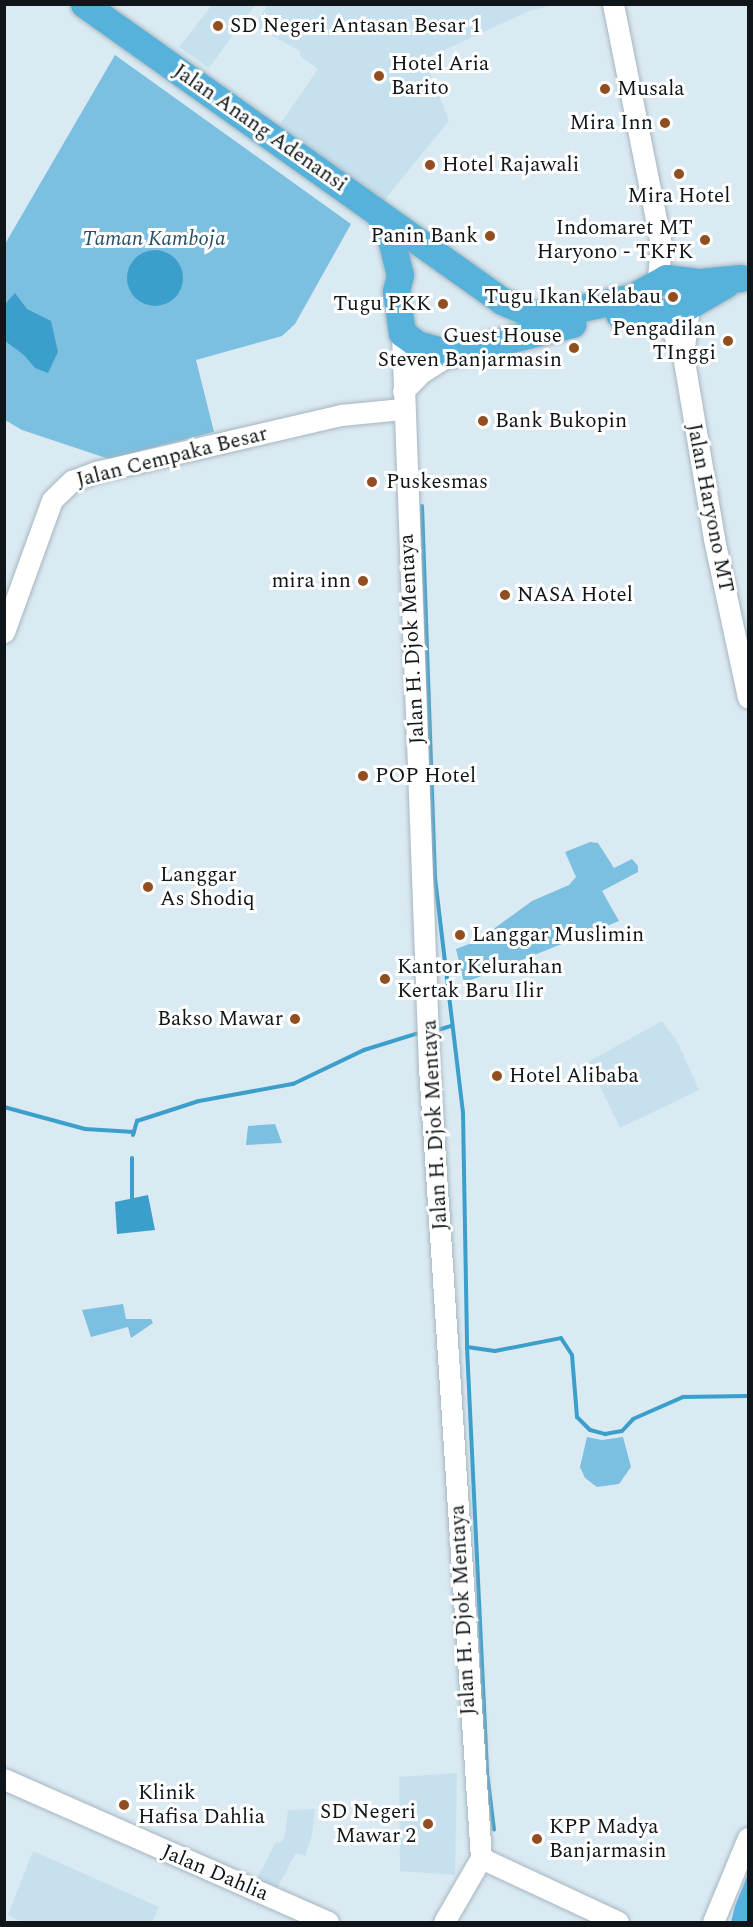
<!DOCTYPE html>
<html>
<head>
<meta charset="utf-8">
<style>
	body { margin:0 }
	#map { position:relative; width:753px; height:1927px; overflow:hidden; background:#daeaf3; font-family:Spectral,serif }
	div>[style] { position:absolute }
	.built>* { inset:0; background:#c7e0ed }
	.green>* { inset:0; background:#7bbfe1 }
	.forest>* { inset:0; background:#53b3e0 }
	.water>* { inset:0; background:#3c9fcb }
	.round { border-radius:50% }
	.stream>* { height:4px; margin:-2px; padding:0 2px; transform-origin:2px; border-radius:2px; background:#3c9fcb }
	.roads { filter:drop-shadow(0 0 2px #a6b6bf) drop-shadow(0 0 2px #a6b6bf) }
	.secondary>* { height:21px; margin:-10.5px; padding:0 10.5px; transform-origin:10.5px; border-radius:10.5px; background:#fff }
	.highway>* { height:27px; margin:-13.5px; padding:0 13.5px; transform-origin:13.5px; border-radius:13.5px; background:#56b1db }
	.dots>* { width:16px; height:16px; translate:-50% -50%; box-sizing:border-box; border:3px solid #fff; border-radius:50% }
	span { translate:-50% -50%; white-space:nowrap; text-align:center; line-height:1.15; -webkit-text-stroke:6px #fff; paint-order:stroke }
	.poi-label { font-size:21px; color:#0f1518 }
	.left { translate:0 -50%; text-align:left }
	.right { translate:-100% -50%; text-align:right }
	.street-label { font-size:21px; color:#0f1518 }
	.park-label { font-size:21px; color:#274f63; font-style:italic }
	.frame { position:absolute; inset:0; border:6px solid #0f1518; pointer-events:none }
</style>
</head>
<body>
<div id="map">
	<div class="built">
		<i style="clip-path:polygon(212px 5px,255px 5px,209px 68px,179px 47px)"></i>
		<i style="clip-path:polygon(268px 5px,553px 5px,529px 11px,425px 59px,449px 121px,381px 204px,276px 130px,318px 69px,300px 56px,300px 51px,254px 26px)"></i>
		<i style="clip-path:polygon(662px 1021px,677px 1041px,699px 1090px,620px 1128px,588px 1062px)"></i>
		<i style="clip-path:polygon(457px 1773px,455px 1875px,400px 1871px,399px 1777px)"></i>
		<i style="clip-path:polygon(315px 1809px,312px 1835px,305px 1856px,296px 1853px,277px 1888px,257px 1878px,276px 1842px,281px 1843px,285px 1835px,288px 1810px)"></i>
		<i style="clip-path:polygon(33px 1851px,159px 1907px,152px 1922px,21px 1922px,8px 1915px)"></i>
	</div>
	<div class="green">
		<i style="clip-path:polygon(115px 55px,351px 224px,295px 324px,282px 336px,196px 360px,214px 432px,109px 459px,22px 430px,5px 420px,5px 244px)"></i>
		<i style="clip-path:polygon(590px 842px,598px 843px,614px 868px,632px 859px,638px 866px,638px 872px,602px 891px,619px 921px,464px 983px,456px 949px,477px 941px,532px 901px,569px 885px,576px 877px,565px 852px)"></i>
		<i style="clip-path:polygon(275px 1124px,282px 1143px,246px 1145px,248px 1126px)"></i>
		<i style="clip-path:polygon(123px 1304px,126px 1319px,151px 1319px,153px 1323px,131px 1338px,128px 1327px,91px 1337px,82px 1310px)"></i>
		<i style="clip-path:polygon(587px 1437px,602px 1440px,623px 1437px,631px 1467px,619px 1484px,597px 1487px,585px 1478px,580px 1467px)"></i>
	</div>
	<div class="forest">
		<i style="clip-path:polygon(748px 1874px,748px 1922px,731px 1922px,735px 1906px)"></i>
	</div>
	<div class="water">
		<i class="round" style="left:127px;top:250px;width:56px;height:56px"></i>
		<i style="clip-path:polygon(15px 293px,27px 309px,51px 321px,58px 352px,48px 373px,35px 368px,24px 355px,5px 341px,5px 304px)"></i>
		<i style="clip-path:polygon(148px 1195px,155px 1230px,117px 1234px,115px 1202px)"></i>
	</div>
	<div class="stream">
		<i style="left:422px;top:506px;width:372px;rotate:88deg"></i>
		<i style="left:435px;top:878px;width:237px;rotate:83.2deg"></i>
		<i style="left:463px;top:1113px;width:234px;rotate:89deg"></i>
		<i style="left:467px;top:1347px;width:426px;rotate:87.3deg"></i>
		<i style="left:487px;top:1773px;width:57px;rotate:83deg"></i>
		<i style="left:441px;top:1029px;width:10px;rotate:-17deg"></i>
		<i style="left:4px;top:1107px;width:84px;rotate:15.2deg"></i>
		<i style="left:85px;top:1129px;width:49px;rotate:3.5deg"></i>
		<i style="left:133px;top:1135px;width:15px;rotate:-74deg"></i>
		<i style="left:137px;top:1121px;width:65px;rotate:-17.9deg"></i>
		<i style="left:199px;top:1101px;width:96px;rotate:-10.3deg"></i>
		<i style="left:293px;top:1084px;width:79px;rotate:-25.6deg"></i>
		<i style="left:364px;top:1050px;width:61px;rotate:-17.2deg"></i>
		<i style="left:132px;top:1201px;width:43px;rotate:-90deg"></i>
		<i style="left:467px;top:1347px;width:28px;rotate:8deg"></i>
		<i style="left:495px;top:1351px;width:67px;rotate:-11.1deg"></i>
		<i style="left:561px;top:1338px;width:20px;rotate:57deg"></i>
		<i style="left:572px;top:1355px;width:62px;rotate:85.4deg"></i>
		<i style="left:577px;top:1417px;width:18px;rotate:45deg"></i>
		<i style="left:590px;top:1430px;width:16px;rotate:15deg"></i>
		<i style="left:605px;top:1434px;width:17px;rotate:-10deg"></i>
		<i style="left:622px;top:1431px;width:16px;rotate:-47deg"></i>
		<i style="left:633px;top:1419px;width:55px;rotate:-23.7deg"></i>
		<i style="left:683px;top:1397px;width:65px;rotate:-0.9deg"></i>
	</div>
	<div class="roads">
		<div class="secondary">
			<i style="left:613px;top:4px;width:245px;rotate:78.7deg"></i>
			<i style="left:661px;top:244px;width:37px;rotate:95deg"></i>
			<i style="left:665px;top:313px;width:46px;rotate:66.8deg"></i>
			<i style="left:683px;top:355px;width:187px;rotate:80.4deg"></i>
			<i style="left:714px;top:539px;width:162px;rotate:77.9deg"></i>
			<i style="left:402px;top:333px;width:734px;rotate:87.89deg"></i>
			<i style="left:429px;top:1067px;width:793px;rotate:86.24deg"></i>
			<i style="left:683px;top:355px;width:49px;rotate:-83deg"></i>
			<i style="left:403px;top:391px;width:27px;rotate:-45deg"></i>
			<i style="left:422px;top:372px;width:34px;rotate:-32deg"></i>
			<i style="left:4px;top:632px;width:140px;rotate:-70deg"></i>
			<i style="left:52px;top:500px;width:28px;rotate:-44deg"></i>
			<i style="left:72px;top:481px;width:26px;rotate:-21deg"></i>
			<i style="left:96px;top:472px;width:252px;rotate:-13.1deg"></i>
			<i style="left:341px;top:415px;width:61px;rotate:-5.6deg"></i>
			<i style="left:4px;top:1779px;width:354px;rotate:23.8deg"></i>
			<i style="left:481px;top:1858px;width:151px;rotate:25deg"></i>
			<i style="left:444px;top:1922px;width:74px;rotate:-60deg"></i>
			<i style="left:713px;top:1922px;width:91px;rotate:-67.4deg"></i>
		</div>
		<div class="highway">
			<i style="left:84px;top:4px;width:513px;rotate:35.39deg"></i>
			<i style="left:502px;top:301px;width:30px;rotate:23deg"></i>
			<i style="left:530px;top:313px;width:15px;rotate:11deg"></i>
			<i style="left:545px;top:316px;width:89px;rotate:-12.3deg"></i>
			<i style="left:632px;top:297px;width:39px;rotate:-29deg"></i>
			<i style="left:666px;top:278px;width:34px;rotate:7deg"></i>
			<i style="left:700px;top:282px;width:41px;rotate:-5.6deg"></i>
			<i style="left:379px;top:214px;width:20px;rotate:60deg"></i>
			<i style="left:389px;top:231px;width:45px;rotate:76deg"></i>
			<i style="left:400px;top:275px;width:16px;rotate:104deg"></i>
			<i style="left:396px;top:291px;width:42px;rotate:81.9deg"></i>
			<i style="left:402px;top:333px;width:19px;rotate:36deg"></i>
			<i style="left:417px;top:344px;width:35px;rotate:16deg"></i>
			<i style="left:451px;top:354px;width:125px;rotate:-13.9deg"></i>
			<i style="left:619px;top:314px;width:26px;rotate:-11deg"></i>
			<i style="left:645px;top:309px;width:29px;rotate:10deg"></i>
			<i style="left:674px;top:314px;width:60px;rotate:-30deg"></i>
		</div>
	</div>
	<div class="dots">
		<i style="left:218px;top:26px;background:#924e21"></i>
		<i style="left:379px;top:76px;background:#924e21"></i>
		<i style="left:605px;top:89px;background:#924e21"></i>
		<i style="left:665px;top:123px;background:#924e21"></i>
		<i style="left:430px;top:165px;background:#924e21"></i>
		<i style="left:679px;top:174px;background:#924e21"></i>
		<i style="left:490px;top:236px;background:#924e21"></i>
		<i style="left:705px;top:240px;background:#924e21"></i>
		<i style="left:673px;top:297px;background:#924e21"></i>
		<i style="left:443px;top:304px;background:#924e21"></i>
		<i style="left:728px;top:341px;background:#924e21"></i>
		<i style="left:574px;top:348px;background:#924e21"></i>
		<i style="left:483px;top:421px;background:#924e21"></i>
		<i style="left:372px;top:482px;background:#924e21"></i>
		<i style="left:363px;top:581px;background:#924e21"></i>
		<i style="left:505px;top:595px;background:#924e21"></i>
		<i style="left:363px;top:776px;background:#924e21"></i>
		<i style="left:148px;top:887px;background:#924e21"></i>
		<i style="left:460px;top:935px;background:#924e21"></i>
		<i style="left:385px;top:979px;background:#924e21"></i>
		<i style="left:295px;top:1019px;background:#924e21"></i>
		<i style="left:497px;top:1076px;background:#924e21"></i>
		<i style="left:124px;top:1805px;background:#924e21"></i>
		<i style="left:428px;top:1824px;background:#924e21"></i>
		<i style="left:537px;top:1839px;background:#924e21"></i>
	</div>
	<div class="poi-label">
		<span class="left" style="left:230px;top:26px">SD Negeri Antasan Besar 1</span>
		<span class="left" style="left:391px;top:76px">Hotel Aria<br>Barito</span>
		<span class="left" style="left:617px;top:89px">Musala</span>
		<span class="right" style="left:653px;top:123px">Mira Inn</span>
		<span class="left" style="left:442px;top:165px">Hotel Rajawali</span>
		<span style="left:679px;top:196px">Mira Hotel</span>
		<span class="right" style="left:693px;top:240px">Indomaret MT<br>Haryono - TKFK</span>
		<span class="right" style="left:478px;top:236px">Panin Bank</span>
		<span class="right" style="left:661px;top:297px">Tugu Ikan Kelabau</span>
		<span class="right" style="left:431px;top:304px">Tugu PKK</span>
		<span class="right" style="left:716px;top:341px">Pengadilan<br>TInggi</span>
		<span class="right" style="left:562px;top:348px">Guest House<br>Steven Banjarmasin</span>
		<span class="left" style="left:495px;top:421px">Bank Bukopin</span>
		<span class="left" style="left:386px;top:482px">Puskesmas</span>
		<span class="right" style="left:351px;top:581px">mira inn</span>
		<span class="left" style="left:517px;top:595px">NASA Hotel</span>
		<span class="left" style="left:375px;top:776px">POP Hotel</span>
		<span class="left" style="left:160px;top:887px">Langgar<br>As Shodiq</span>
		<span class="left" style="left:472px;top:935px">Langgar Muslimin</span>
		<span class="left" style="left:397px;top:979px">Kantor Kelurahan<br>Kertak Baru Ilir</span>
		<span class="right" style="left:283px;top:1019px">Bakso Mawar</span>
		<span class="left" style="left:509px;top:1076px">Hotel Alibaba</span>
		<span class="left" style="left:138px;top:1805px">Klinik<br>Hafisa Dahlia</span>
		<span class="right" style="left:416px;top:1824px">SD Negeri<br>Mawar 2</span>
		<span class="left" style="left:549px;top:1839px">KPP Madya<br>Banjarmasin</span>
	</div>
	<div class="street-label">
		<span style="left:260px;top:128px;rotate:35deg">Jalan Anang Adenansi</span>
		<span style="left:172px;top:457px;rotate:-14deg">Jalan Cempaka Besar</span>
		<span style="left:710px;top:508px;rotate:79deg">Jalan Haryono MT</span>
		<span style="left:412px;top:639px;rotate:-93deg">Jalan H. Djok Mentaya</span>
		<span style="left:435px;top:1125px;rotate:-93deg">Jalan H. Djok Mentaya</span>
		<span style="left:463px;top:1610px;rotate:-93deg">Jalan H. Djok Mentaya</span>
		<span style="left:215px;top:1873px;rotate:23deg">Jalan Dahlia</span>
	</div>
	<div class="park-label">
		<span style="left:154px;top:239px">Taman Kamboja</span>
	</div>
	<div class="frame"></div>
</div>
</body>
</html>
